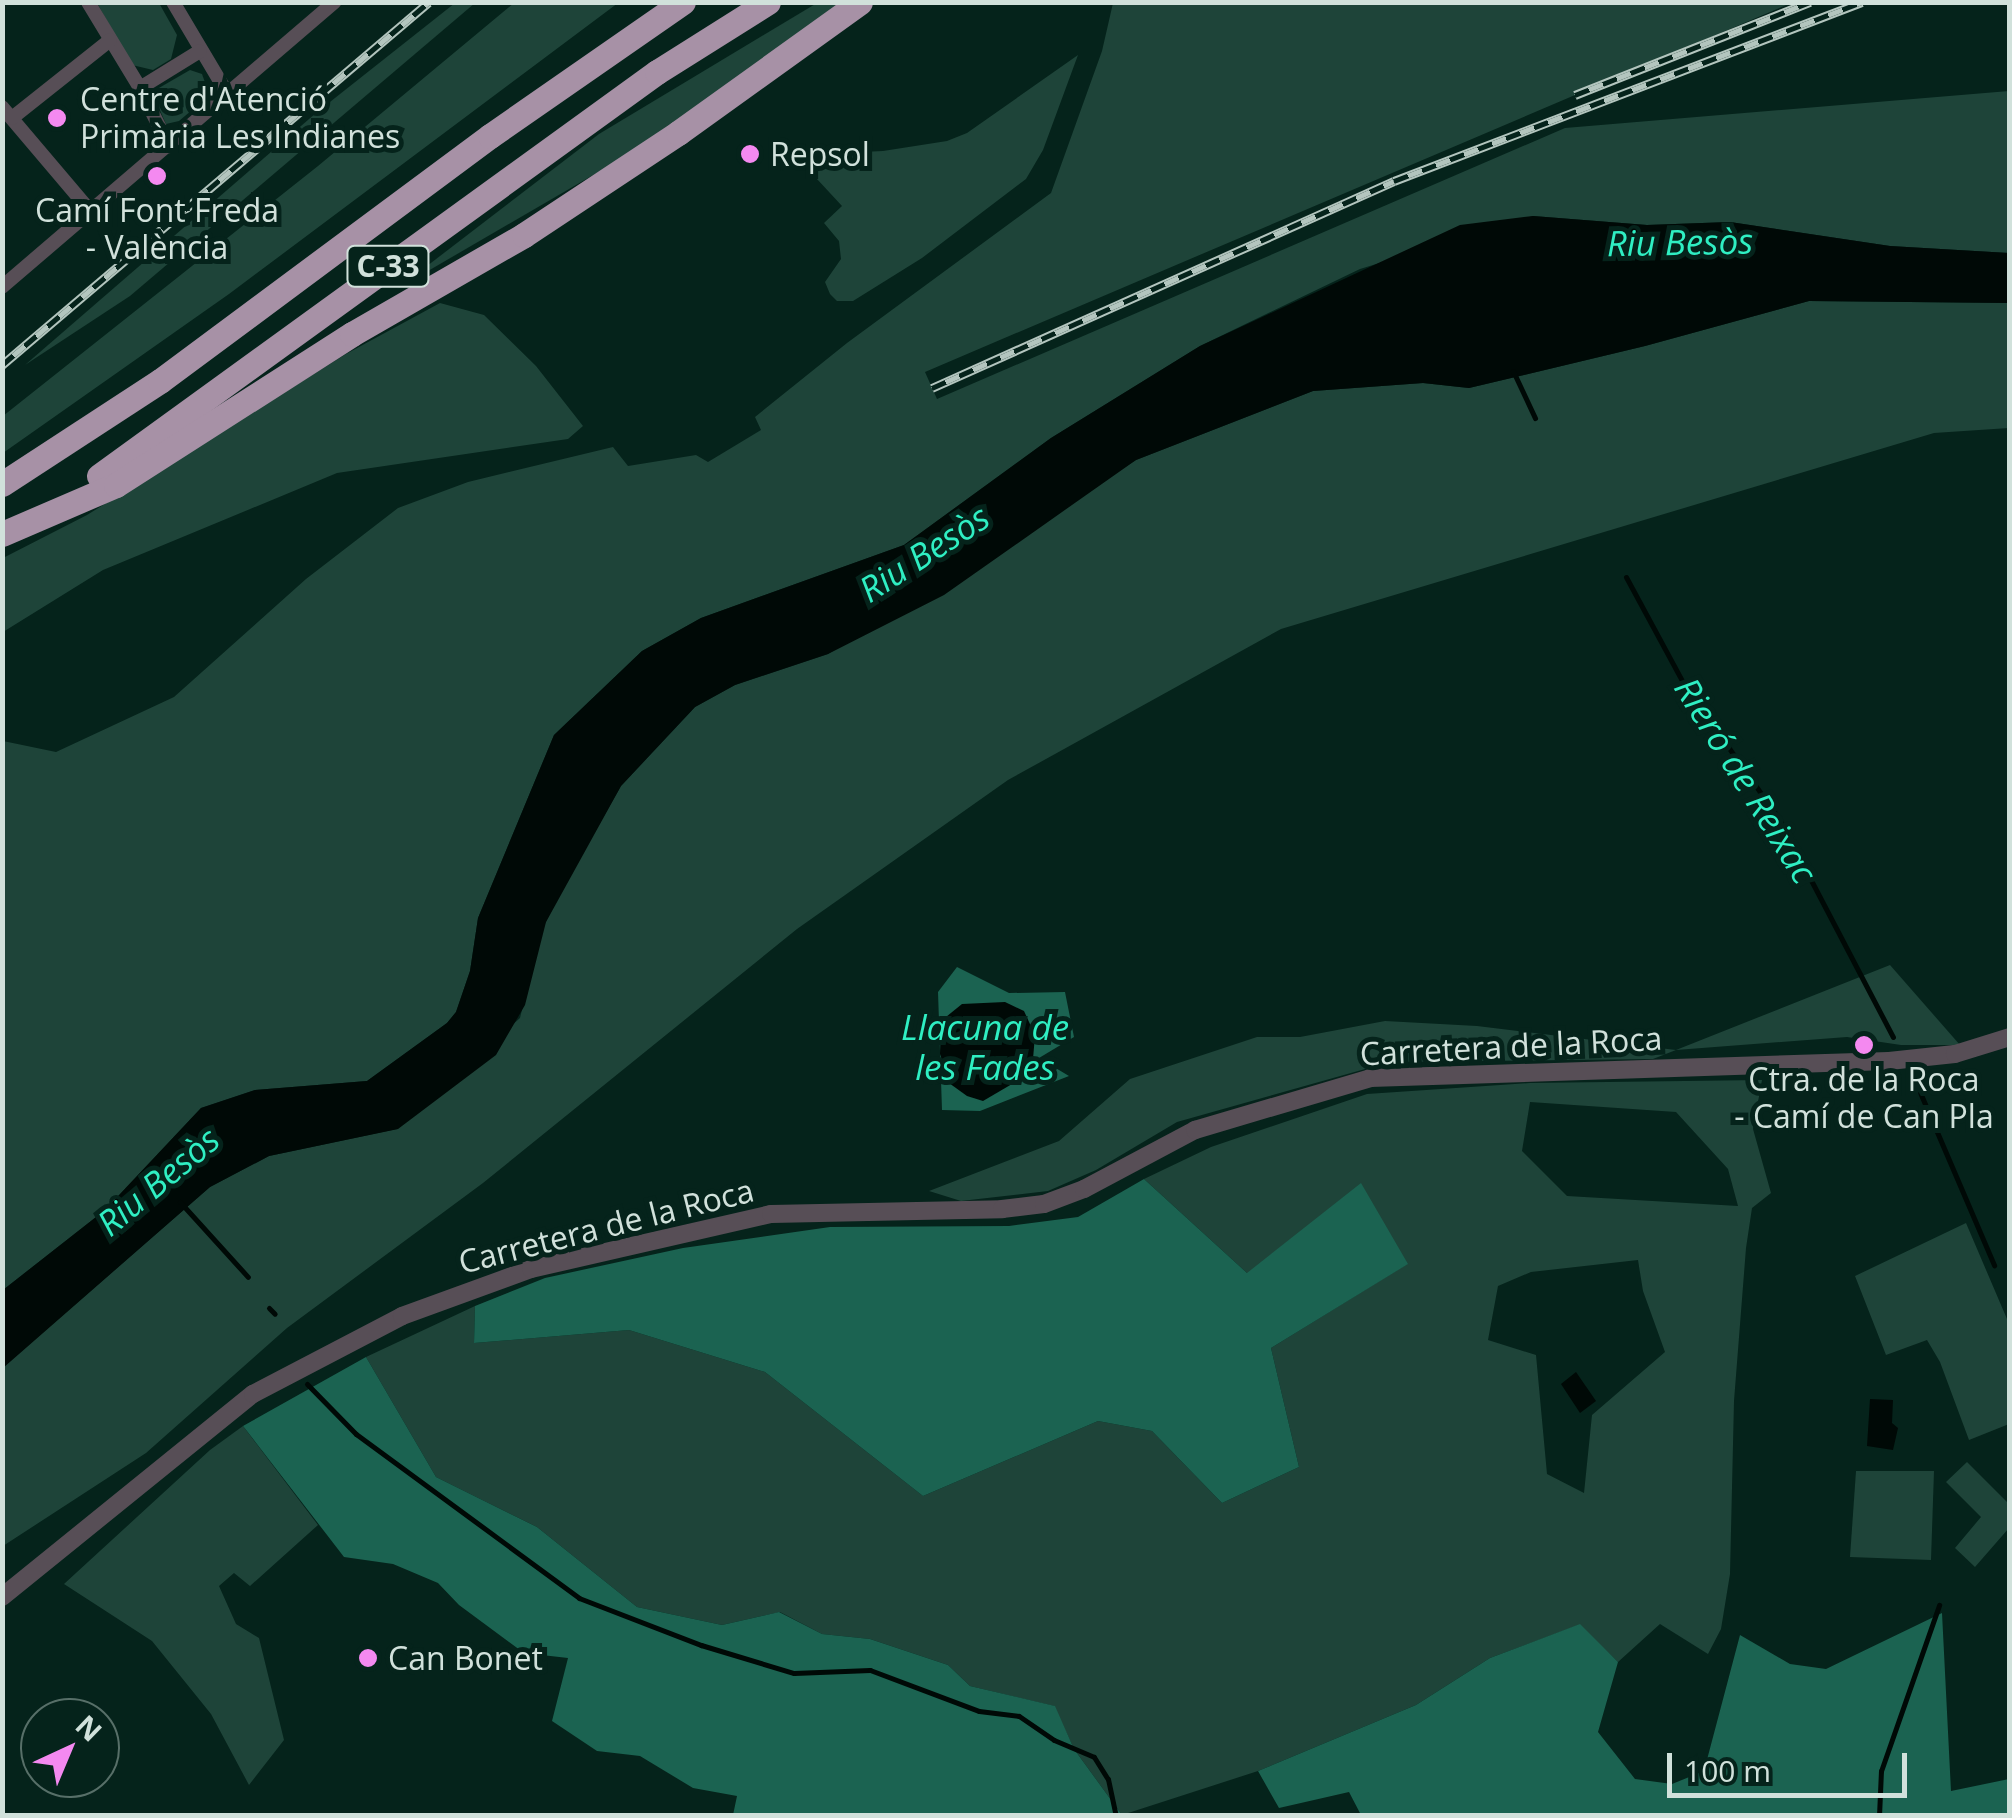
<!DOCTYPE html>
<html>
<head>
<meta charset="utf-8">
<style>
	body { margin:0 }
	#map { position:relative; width:2012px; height:1818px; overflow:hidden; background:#05231b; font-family:"Open Sans",sans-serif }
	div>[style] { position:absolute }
	.green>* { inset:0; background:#1e4439 }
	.forest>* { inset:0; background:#1b6351 }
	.water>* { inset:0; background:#000906 }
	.stream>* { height:5px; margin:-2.5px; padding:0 2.5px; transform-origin:2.5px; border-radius:2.5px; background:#000906 }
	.minor>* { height:14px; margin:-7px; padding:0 7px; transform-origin:7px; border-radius:7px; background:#574e56 }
	.tertiary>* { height:18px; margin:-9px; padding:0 9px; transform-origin:9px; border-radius:9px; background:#574e56 }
	.motorway>* { height:25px; margin:-12.5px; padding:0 12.5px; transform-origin:12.5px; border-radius:12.5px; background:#a791a6 }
	.rail>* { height:9px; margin-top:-4.5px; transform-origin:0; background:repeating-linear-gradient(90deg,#05231b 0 15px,#b3c5be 0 30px); box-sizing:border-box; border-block:2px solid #b3c5be }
	.dots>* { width:28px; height:28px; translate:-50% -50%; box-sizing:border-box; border:5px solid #05231b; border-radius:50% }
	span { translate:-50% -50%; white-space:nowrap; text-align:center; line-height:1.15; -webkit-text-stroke:10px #05231b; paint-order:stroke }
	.shield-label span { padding:2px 8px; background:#05231b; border:2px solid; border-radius:8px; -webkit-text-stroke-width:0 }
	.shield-label { font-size:30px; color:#d1e1db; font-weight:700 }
	.poi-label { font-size:32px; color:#d1e1db }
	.left { translate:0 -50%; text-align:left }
	.street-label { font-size:32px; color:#d1e1db }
	.water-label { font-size:35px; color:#2fefc3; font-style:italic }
	.frame { position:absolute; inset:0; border:5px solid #d1e1db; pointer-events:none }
	.north { position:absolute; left:20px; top:1698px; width:100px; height:100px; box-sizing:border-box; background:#05231b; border:2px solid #576f68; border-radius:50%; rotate:44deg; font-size:28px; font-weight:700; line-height:40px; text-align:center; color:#d1e1db }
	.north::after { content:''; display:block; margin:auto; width:35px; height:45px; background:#f489f0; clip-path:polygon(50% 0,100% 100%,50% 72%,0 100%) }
	.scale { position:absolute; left:1667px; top:1753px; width:240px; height:45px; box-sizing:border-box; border:5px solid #d1e1db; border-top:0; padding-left:12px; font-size:30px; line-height:35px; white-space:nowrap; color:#d1e1db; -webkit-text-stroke:8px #05231b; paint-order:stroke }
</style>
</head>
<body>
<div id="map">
	<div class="green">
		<i style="clip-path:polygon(97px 3px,159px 3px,177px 35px,171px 59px,153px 70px,132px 65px)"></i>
		<i style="clip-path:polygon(455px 3px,475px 3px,130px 296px,25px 365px,316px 113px)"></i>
		<i style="clip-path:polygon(514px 3px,618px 3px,229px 294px,3px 453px,3px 416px,318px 166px)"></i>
		<i style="clip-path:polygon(817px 3px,840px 3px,631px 153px,397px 289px,599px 134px)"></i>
		<i style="clip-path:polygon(1113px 3px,1791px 3px,925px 372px,937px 399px,1565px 128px,2009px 91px,2009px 253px,1890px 246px,1730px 222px,1647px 225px,1533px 216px,1360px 269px,1200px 346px,1051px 438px,904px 545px,701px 618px,642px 651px,554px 735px,478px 918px,470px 971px,456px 1012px,447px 1023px,367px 1081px,255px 1090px,201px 1108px,105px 1210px,3px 1290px,3px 741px,56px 752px,174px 697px,306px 579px,398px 508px,468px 482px,613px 447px,628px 466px,696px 455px,708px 462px,761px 430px,755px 417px,847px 343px,1051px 193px,1102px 51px)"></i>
		<i style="clip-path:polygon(1078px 55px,1043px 150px,1026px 179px,922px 258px,853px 301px,837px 301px,830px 294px,825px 282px,841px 259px,839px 241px,824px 223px,842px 206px,804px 165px,819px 154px,883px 151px,947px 141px,967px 133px)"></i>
		<i style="clip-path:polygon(190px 70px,202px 74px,208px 91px,204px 100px,179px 121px,166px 124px,152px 92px)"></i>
		<i style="clip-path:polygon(1809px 301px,2009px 303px,2009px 428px,1934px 433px,1281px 629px,1008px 780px,797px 929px,483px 1183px,287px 1328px,146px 1453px,3px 1546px,2px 1368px,210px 1187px,269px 1156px,397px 1129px,520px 1018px,540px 934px,560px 893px,621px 786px,695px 707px,735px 685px,828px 654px,1136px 460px,1313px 391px,1423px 383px,1469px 388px,1645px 346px)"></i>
		<i style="clip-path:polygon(440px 303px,484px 315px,536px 366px,583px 426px,568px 439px,337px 473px,103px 570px,3px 632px,3px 558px,87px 515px,346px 354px)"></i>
		<i style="clip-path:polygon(1890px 965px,1960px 1045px,1901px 1045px,1847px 1037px,1676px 1050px,1653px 1059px,1390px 1062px,1177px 1122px,1096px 1170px,1048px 1191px,961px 1201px,929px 1191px,1059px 1141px,1130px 1079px,1257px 1037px,1300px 1037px,1385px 1021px,1477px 1026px,1676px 1050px)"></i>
		<i style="clip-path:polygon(evenodd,1762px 1080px,1753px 1129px,1771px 1193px,1752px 1208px,1746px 1248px,1734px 1401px,1730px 1574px,1721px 1629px,1708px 1654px,1660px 1624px,1618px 1662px,1579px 1625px,1490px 1658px,1416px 1705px,1258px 1771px,1122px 1815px,1074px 1749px,1054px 1706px,970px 1686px,948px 1665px,870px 1639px,822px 1634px,780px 1612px,722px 1625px,637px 1607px,537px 1527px,436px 1477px,366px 1357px,475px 1306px,474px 1343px,629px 1330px,765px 1372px,923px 1496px,1098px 1421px,1152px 1431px,1222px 1503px,1299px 1467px,1271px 1348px,1407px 1264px,1247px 1273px,1144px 1179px,1211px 1147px,1367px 1094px,1530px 1083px,1762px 1080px,1530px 1102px,1676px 1112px,1728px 1169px,1738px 1206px,1567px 1196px,1522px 1151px,1530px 1102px,1762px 1080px,1638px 1260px,1643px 1291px,1665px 1352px,1592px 1415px,1584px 1493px,1547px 1474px,1536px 1355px,1488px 1340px,1498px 1286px,1531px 1272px,1638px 1260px)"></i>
		<i style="clip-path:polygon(1966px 1223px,2010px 1326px,2009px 1424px,1969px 1440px,1940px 1362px,1927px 1340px,1886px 1355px,1855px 1276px)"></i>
		<i style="clip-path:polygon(243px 1426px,318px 1525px,250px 1586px,234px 1573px,219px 1586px,236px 1624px,259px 1638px,284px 1740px,249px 1785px,211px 1714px,152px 1641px,64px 1584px,210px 1450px)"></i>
		<i style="clip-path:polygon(1967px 1462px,2009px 1504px,2009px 1528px,1975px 1567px,1955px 1548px,1981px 1517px,1946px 1482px)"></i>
		<i style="clip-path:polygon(1856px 1471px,1934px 1471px,1931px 1560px,1850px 1557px)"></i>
	</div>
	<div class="forest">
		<i style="clip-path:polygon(957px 967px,1009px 993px,1065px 992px,1074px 1037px,1039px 1058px,1069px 1076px,980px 1111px,942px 1110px,938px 992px)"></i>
		<i style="clip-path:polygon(1144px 1179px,1247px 1273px,1361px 1183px,1408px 1264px,1271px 1348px,1299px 1467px,1222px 1503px,1152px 1431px,1098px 1421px,923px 1496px,765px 1372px,629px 1330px,474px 1343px,475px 1306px,545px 1278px,683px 1248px,830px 1227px,1009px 1226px,1078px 1217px)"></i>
		<i style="clip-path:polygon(366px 1357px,436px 1477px,537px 1527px,637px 1607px,722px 1625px,779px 1612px,822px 1634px,870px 1639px,948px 1665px,970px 1686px,1055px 1706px,1074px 1749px,1122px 1815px,733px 1815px,737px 1796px,693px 1788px,640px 1756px,597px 1751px,552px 1721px,568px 1658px,524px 1653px,459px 1605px,438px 1583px,393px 1564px,344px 1557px,243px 1426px)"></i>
		<i style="clip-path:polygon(1942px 1613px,1951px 1791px,2009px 1779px,2009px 1815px,1361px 1815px,1349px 1792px,1279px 1808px,1258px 1771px,1416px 1705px,1490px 1658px,1580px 1624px,1618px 1662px,1598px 1732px,1635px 1779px,1672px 1784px,1704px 1771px,1740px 1635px,1790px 1664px,1826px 1669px)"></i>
	</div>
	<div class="water">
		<i style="clip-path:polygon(1533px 216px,1647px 225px,1730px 222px,1890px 246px,2009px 253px,2009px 303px,1809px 301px,1645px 346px,1469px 388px,1423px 383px,1313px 391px,1136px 460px,944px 595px,828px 654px,735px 685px,695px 707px,621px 786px,546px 922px,525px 1005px,496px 1055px,398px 1129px,269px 1156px,210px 1187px,3px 1368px,3px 1290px,105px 1210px,201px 1108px,255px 1090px,367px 1081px,447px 1023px,456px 1012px,470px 971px,478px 918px,554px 735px,642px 651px,701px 618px,904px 545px,1051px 438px,1200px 346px,1460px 225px)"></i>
		<i style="clip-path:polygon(1005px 1002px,1024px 1011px,1035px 1035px,1033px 1059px,1019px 1080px,983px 1101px,967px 1096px,949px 1083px,940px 1054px,941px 1021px,962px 1004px)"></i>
		<i style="clip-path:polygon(1576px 1372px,1596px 1401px,1580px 1413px,1561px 1384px)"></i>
		<i style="clip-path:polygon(1870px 1399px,1893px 1400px,1892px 1423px,1898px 1428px,1893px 1450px,1867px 1446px)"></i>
	</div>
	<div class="stream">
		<i style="left:1513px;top:371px;width:52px;rotate:64.9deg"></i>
		<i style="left:1626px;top:577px;width:124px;rotate:61.6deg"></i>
		<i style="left:1685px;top:686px;width:163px;rotate:54.7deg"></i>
		<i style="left:1779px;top:819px;width:246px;rotate:62.4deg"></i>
		<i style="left:1913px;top:1076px;width:206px;rotate:66.8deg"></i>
		<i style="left:180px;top:1202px;width:101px;rotate:47.8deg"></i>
		<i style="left:269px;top:1308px;width:8px;rotate:45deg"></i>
		<i style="left:307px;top:1384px;width:70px;rotate:45.6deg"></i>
		<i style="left:356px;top:1434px;width:277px;rotate:36.3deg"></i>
		<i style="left:579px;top:1598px;width:131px;rotate:21.1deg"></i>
		<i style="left:701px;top:1645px;width:97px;rotate:16.8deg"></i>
		<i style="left:794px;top:1673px;width:76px;rotate:-2.3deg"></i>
		<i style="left:870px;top:1670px;width:116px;rotate:20.6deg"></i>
		<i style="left:979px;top:1711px;width:40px;rotate:7.1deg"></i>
		<i style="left:1019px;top:1716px;width:42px;rotate:34.4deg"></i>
		<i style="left:1054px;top:1740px;width:43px;rotate:23deg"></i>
		<i style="left:1094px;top:1757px;width:26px;rotate:58deg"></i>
		<i style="left:1108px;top:1779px;width:38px;rotate:78deg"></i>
		<i style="left:1879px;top:1816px;width:45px;rotate:-87.5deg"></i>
		<i style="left:1881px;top:1771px;width:176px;rotate:-70.7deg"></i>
	</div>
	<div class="minor">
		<i style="left:88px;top:2px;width:100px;rotate:58.8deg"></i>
		<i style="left:140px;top:88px;width:65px;rotate:63.4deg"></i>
		<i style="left:173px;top:2px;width:106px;rotate:59.3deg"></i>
		<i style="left:140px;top:88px;width:70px;rotate:-31.7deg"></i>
		<i style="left:2px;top:107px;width:138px;rotate:49.7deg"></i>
		<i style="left:12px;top:118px;width:125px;rotate:-38.5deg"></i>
		<i style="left:2px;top:287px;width:438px;rotate:-40.6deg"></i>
	</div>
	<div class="tertiary">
		<i style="left:2px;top:1597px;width:323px;rotate:-39deg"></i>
		<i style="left:253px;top:1394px;width:168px;rotate:-27.6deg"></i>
		<i style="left:402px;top:1316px;width:137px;rotate:-20deg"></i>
		<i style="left:531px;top:1269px;width:246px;rotate:-12.9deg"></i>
		<i style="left:771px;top:1214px;width:231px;rotate:-1.2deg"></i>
		<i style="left:1002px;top:1209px;width:42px;rotate:-6.8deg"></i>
		<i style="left:1044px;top:1204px;width:43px;rotate:-20.6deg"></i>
		<i style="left:1084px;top:1189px;width:126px;rotate:-28deg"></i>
		<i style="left:1195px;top:1130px;width:183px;rotate:-16.5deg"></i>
		<i style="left:1370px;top:1078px;width:519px;rotate:-1.88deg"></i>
		<i style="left:1889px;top:1061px;width:66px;rotate:-6.1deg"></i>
		<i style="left:1955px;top:1054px;width:58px;rotate:-17.2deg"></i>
	</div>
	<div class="motorway">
		<i style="left:99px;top:476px;width:689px;rotate:-35.91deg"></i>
		<i style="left:657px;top:72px;width:131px;rotate:-32.2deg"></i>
		<i style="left:2px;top:484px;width:189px;rotate:-33.1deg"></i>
		<i style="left:160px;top:381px;width:411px;rotate:-36.6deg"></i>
		<i style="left:490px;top:136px;width:235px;rotate:-34.8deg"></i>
		<i style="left:2px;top:534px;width:124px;rotate:-23.3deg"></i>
		<i style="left:116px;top:485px;width:280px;rotate:-32.6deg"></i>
		<i style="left:352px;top:334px;width:198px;rotate:-29.9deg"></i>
		<i style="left:524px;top:235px;width:185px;rotate:-33.5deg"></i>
		<i style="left:678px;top:133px;width:224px;rotate:-35.7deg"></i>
	</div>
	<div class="rail">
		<i style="left:1575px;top:95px;width:253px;rotate:-21.6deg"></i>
		<i style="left:2px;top:365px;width:560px;rotate:-40.37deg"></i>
		<i style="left:932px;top:388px;width:506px;rotate:-24.13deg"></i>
		<i style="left:1394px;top:181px;width:501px;rotate:-20.93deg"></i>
	</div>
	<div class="dots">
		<i style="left:57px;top:118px;background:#f489f0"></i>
		<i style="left:750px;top:154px;background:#f489f0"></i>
		<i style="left:157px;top:176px;background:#f489f0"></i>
		<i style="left:1864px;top:1045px;background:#f489f0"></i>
		<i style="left:368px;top:1658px;background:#f489f0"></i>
	</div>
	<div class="shield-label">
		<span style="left:388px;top:266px">C-33</span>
	</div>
	<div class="poi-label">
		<span class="left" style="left:80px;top:118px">Centre d'Atenció<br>Primària Les Indianes</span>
		<span class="left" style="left:770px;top:154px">Repsol</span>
		<span style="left:157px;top:229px">Camí Font Freda<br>- València</span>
		<span style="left:1864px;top:1098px">Ctra. de la Roca<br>- Camí de Can Pla</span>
		<span class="left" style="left:388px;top:1658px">Can Bonet</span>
	</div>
	<div class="street-label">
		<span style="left:1511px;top:1046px;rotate:-3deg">Carretera de la Roca</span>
		<span style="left:606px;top:1226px;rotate:-14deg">Carretera de la Roca</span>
	</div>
	<div class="water-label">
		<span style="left:1680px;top:242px;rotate:-1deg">Riu Besòs</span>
		<span style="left:924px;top:553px;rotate:-33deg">Riu Besòs</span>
		<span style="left:1746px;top:780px;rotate:58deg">Rieró de Reixac</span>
		<span style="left:985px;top:1047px">Llacuna de<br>les Fades</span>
		<span style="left:158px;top:1181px;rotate:-40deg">Riu Besòs</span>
	</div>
	<div class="frame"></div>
	<div class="north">N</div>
	<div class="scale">100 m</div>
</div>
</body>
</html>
